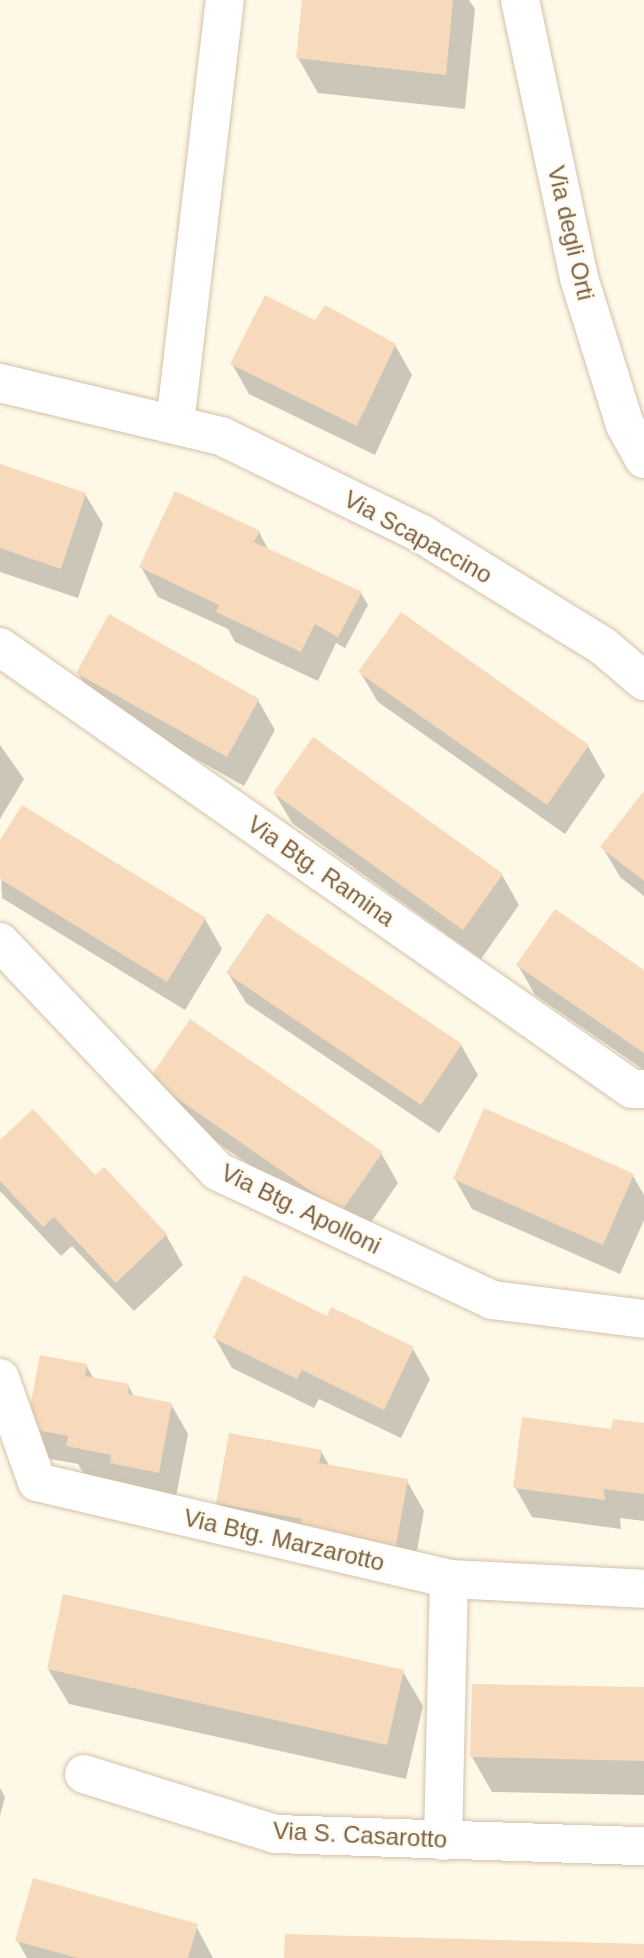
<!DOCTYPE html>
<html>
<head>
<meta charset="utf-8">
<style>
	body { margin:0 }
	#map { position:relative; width:644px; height:1958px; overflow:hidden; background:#fef8e7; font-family:Helvetica,sans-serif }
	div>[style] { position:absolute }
	.shadow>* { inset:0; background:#0003 }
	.building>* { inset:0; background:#f7dabb }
	.roads { filter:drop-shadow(0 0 2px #d3c1aa) drop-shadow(0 0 2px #d3c1aa) }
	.minor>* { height:38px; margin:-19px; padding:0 19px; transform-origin:19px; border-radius:19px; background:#fff }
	span { translate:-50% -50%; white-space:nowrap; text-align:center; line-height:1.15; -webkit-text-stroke:5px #fffbef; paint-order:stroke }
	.street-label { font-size:24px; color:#7c6047 }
</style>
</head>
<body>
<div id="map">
	<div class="shadow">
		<i style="clip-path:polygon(304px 0,469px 0,475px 9px,465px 109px,318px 93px,298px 58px)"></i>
		<i style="clip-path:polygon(316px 322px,395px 345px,412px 375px,375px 455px,249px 394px,232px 364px)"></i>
		<i style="clip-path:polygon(0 466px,85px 494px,103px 524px,78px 598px,0 572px)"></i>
		<i style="clip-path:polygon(259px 532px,269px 551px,361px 593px,368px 605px,345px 648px,336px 643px,318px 681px,235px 642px,228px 629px,158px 597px,141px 567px)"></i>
		<i style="clip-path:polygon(360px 672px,588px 746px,605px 776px,565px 834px,378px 702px)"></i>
		<i style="clip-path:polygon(78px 673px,258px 700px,275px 730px,244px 786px,95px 702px)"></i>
		<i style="clip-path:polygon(0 745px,24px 779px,0 819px)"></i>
		<i style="clip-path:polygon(275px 794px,502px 875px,519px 905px,481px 959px,292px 823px)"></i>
		<i style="clip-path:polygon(644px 794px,644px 896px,620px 877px,603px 848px)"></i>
		<i style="clip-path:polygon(0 843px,205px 919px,222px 949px,185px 1010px,2px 898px)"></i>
		<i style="clip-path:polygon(518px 965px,644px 972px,644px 1070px,535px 995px)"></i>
		<i style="clip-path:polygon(228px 973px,461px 1045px,478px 1075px,439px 1133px,246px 1003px)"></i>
		<i style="clip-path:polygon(151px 1079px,381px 1153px,398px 1183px,359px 1240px,168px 1109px)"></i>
		<i style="clip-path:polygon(0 1142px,166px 1235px,183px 1265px,134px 1311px,72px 1246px,61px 1256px,0 1191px)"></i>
		<i style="clip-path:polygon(633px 1176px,644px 1195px,644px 1220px,620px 1274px,472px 1209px,455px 1179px)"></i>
		<i style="clip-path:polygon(328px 1318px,413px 1349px,430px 1379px,401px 1438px,319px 1399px,314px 1408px,232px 1368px,215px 1338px)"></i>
		<i style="clip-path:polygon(86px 1365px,94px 1379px,128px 1385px,135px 1398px,171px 1404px,188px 1434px,175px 1502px,85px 1476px,78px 1464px,45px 1458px,28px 1428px)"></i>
		<i style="clip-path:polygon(644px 1424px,644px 1521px,620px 1518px,621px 1529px,532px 1517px,515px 1487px,613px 1431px)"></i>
		<i style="clip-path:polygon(321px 1451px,330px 1467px,407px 1481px,424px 1511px,412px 1579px,235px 1533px,218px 1503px)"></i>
		<i style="clip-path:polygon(48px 1669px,403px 1672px,423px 1706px,406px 1779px,69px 1704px)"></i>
		<i style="clip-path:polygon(644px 1689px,644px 1795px,492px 1792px,472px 1757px)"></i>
		<i style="clip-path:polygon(0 1788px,5px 1797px,0 1816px)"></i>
		<i style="clip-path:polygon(196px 1926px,213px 1958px,27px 1958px,17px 1940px)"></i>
	</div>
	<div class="building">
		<i style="clip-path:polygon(302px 0,453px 0,446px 75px,296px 58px)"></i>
		<i style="clip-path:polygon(265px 295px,315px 320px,325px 305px,396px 344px,357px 426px,230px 364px)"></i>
		<i style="clip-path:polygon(0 464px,86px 493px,61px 569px,0 548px)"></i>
		<i style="clip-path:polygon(175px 491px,260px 531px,254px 542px,362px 592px,338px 637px,315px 624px,301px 652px,216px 612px,219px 605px,139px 567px)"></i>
		<i style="clip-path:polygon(401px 612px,589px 745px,547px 805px,358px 672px)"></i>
		<i style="clip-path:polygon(109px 614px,259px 699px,227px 757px,76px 673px)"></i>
		<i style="clip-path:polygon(313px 737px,503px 874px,463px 930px,273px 793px)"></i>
		<i style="clip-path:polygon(644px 791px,644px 881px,600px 847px)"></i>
		<i style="clip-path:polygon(22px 805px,206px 918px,167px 982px,0 879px,0 840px)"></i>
		<i style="clip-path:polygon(555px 909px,644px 970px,644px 1053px,516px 965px)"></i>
		<i style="clip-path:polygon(267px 913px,462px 1044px,421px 1105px,226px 973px)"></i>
		<i style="clip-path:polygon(190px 1019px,383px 1152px,341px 1212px,149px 1079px)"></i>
		<i style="clip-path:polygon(484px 1108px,634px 1174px,603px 1245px,453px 1179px)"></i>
		<i style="clip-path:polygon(33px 1109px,95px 1175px,104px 1167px,167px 1234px,116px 1283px,54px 1217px,43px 1227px,0 1181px,0 1140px)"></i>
		<i style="clip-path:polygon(244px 1275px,327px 1316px,331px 1307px,414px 1347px,384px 1410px,302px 1370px,297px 1379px,213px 1338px)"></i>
		<i style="clip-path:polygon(40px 1355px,87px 1364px,85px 1376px,129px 1384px,128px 1394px,172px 1403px,159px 1473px,110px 1463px,111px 1455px,66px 1446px,68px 1436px,26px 1428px)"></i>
		<i style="clip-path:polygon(522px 1417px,611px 1429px,613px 1419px,644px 1423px,644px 1494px,604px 1489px,605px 1500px,513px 1488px)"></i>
		<i style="clip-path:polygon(229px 1433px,322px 1450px,319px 1463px,408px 1479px,395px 1550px,300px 1532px,302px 1519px,216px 1503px)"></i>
		<i style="clip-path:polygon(63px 1594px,404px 1670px,387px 1745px,47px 1669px)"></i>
		<i style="clip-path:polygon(472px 1684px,644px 1687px,644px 1761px,470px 1757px)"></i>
		<i style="clip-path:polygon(33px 1878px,198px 1924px,188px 1958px,78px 1958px,15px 1941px)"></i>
		<i style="clip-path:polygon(285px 1934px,644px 1944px,644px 1958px,284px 1958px)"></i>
	</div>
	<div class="roads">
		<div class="minor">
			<i style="left:520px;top:0;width:284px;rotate:78deg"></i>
			<i style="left:579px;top:278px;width:154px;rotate:72.6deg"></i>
			<i style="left:625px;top:425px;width:39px;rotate:61deg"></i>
			<i style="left:0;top:383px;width:227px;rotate:13.5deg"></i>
			<i style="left:221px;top:436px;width:221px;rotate:26deg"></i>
			<i style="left:420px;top:533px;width:215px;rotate:31.7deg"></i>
			<i style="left:603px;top:646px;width:54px;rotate:40.5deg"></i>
			<i style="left:175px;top:424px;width:427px;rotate:-83.3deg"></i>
			<i style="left:0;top:647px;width:771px;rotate:34.97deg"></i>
			<i style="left:632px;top:1089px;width:12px"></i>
			<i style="left:0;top:942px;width:315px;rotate:46.5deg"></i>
			<i style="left:217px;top:1171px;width:304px;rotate:25.1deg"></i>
			<i style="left:492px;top:1300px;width:153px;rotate:7.1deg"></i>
			<i style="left:0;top:1378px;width:110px;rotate:70.4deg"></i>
			<i style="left:37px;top:1482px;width:423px;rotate:13.2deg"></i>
			<i style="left:449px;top:1579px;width:195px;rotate:2.9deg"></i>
			<i style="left:84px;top:1774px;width:201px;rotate:17.4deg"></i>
			<i style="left:276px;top:1834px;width:368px;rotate:1.9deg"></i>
			<i style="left:443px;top:1841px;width:262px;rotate:-88.7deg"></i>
		</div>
	</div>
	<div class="street-label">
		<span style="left:571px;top:233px;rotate:77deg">Via degli Orti</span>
		<span style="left:418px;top:537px;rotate:29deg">Via Scapaccino</span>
		<span style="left:321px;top:871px;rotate:35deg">Via Btg. Ramina</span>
		<span style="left:301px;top:1209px;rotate:26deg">Via Btg. Apolloni</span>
		<span style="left:284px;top:1540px;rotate:13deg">Via Btg. Marzarotto</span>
		<span style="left:360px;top:1835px;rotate:3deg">Via S. Casarotto</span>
	</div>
</div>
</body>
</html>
